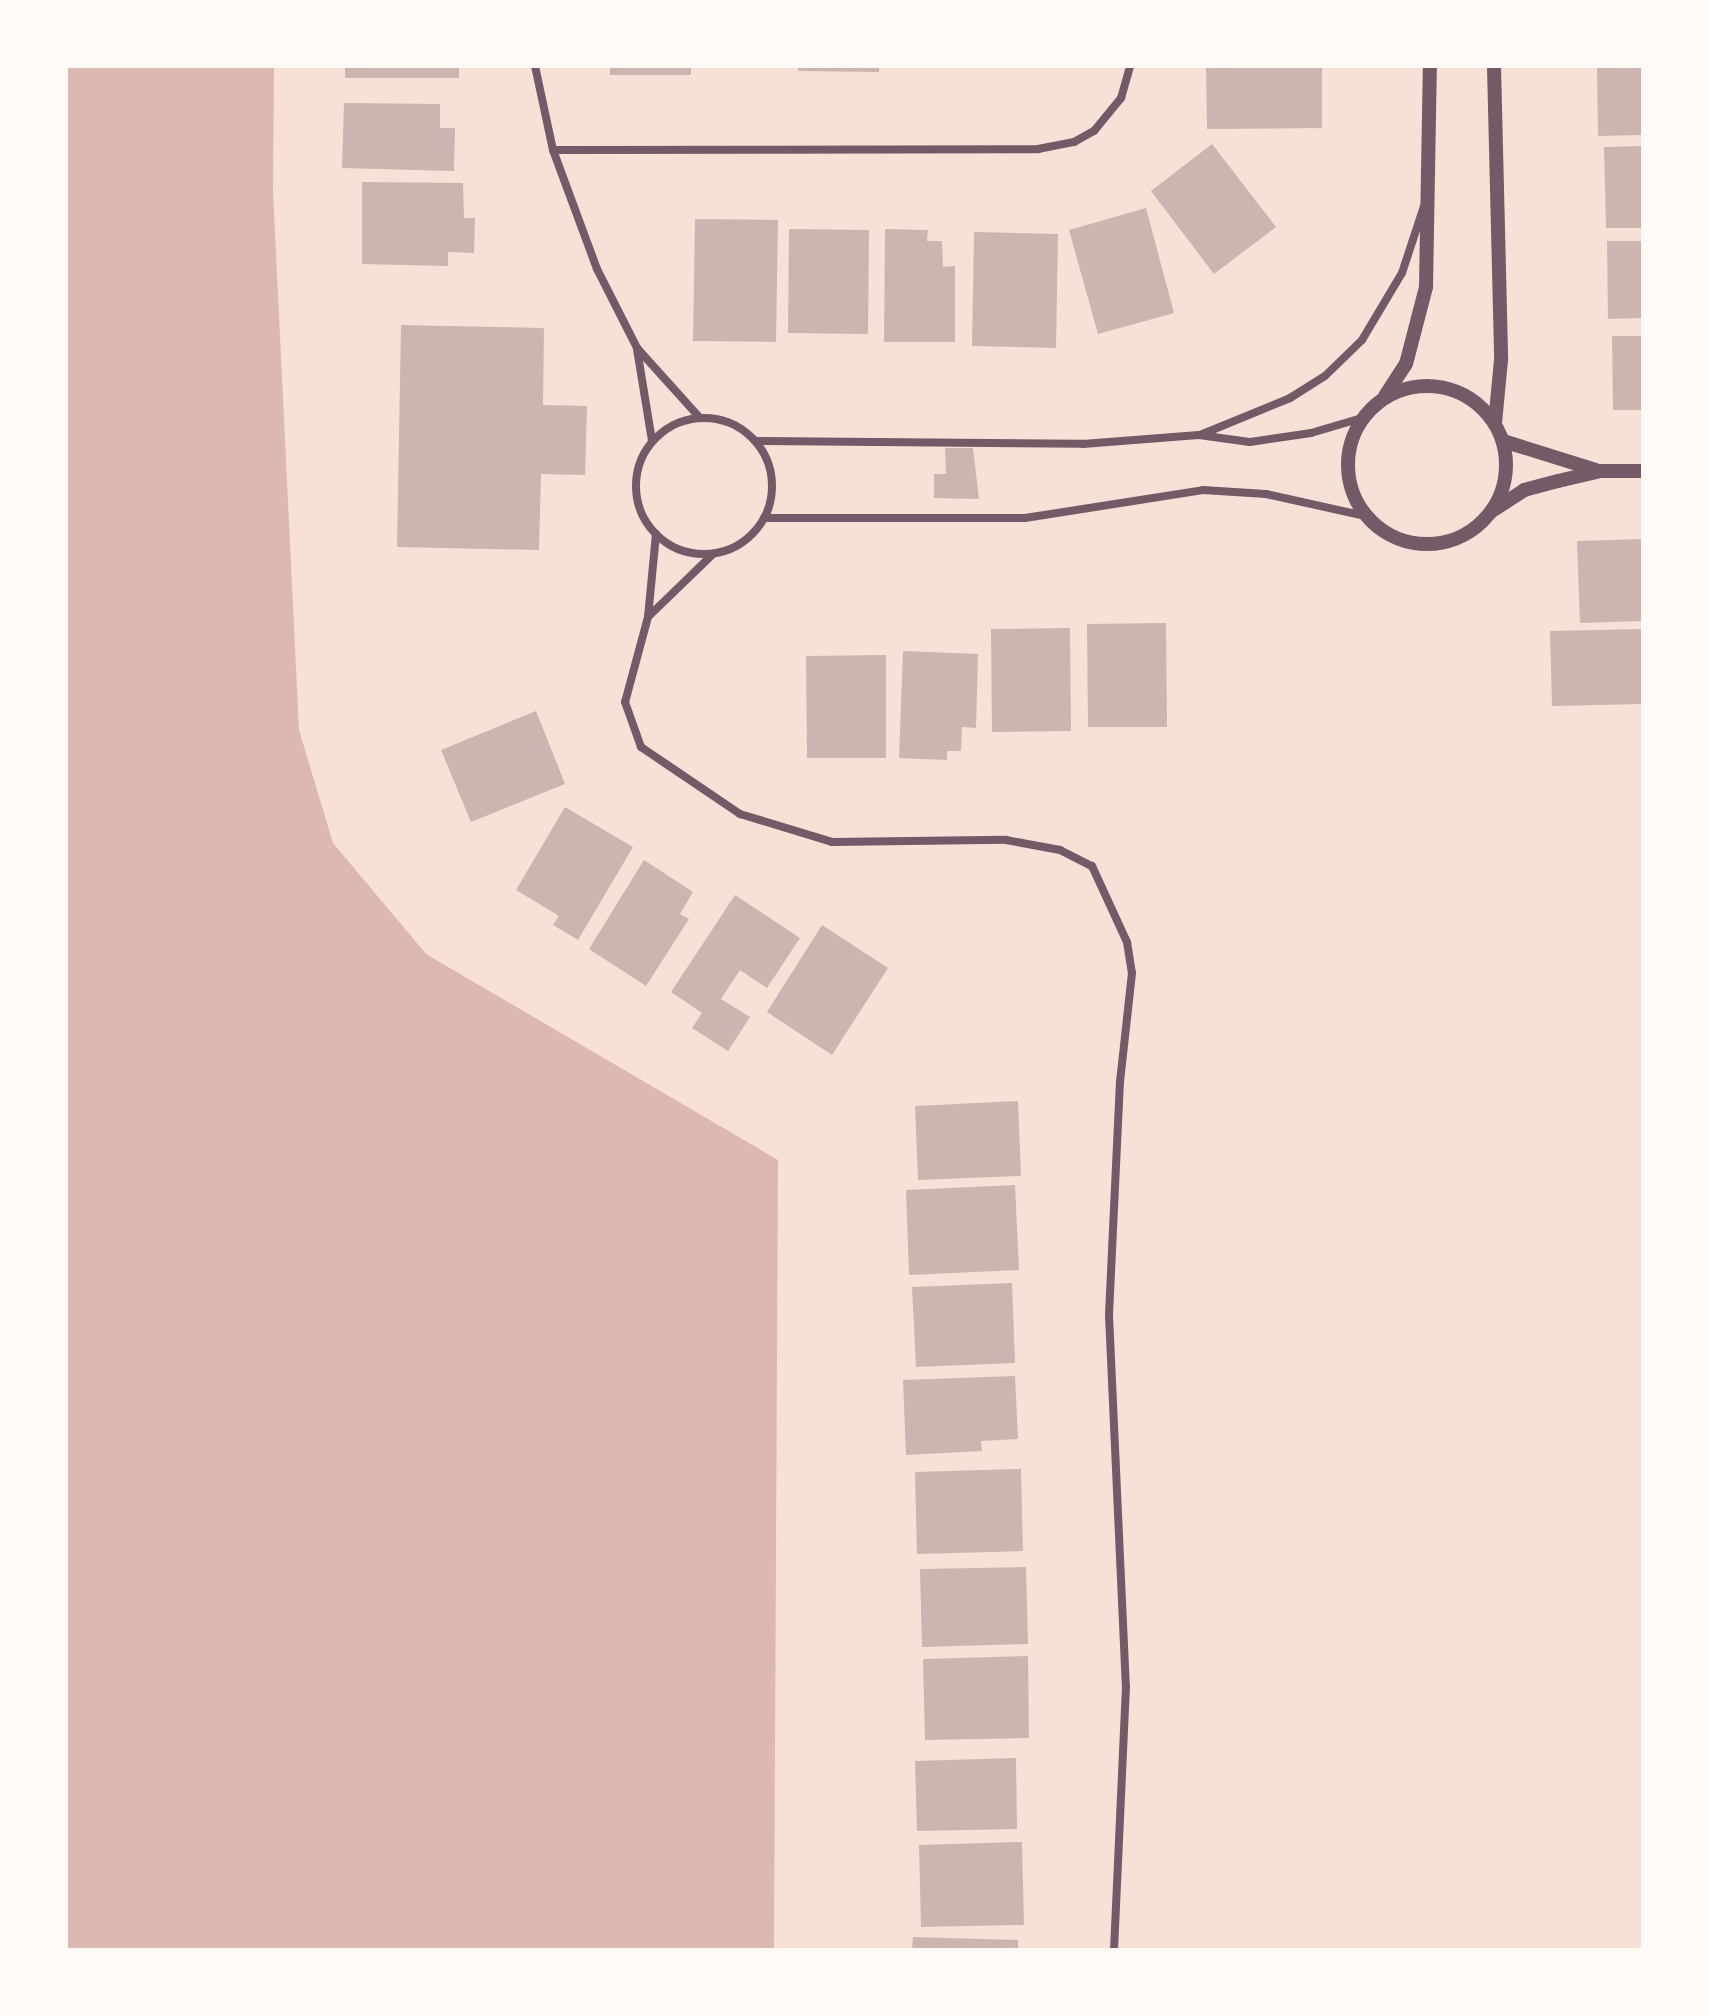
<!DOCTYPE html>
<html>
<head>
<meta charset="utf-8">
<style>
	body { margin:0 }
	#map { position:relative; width:1709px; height:2016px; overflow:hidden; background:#f7e1d7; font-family:"Varela Round",sans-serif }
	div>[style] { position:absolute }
	.water>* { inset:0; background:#dcb8b0 }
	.building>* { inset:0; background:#ccb4b1 }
	.minor>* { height:8px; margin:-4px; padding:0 4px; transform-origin:4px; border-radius:4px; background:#755966 }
	.minor>.ring { margin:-4px; padding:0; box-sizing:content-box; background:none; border:8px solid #755966; border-radius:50% }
	.tertiary>* { height:14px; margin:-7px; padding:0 7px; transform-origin:7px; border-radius:7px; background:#755966 }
	.tertiary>.ring { margin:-7px; padding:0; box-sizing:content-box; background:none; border:14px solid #755966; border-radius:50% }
	span { translate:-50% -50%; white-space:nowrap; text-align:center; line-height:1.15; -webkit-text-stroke:8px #fffaf5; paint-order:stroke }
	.frame { position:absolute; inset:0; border:68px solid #fffaf5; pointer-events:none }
</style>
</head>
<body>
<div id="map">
	<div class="water">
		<i style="clip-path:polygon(66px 66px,274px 66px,273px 191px,299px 730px,333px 843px,426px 954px,778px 1160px,774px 1950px,66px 1950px)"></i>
	</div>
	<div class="building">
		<i style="clip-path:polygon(345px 66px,459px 66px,459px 78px,345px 78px)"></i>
		<i style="clip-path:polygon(610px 66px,691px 66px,691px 75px,610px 75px)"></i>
		<i style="clip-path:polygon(798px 66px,879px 66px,879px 72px,798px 71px)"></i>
		<i style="clip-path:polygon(1206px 66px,1322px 66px,1322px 128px,1207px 129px)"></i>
		<i style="clip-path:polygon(1597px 66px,1643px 66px,1643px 135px,1598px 136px)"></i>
		<i style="clip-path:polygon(344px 103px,440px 104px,440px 128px,455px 128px,454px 171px,342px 168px)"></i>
		<i style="clip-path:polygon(1212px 144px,1276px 227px,1214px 274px,1151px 191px)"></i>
		<i style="clip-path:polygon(1643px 146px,1643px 228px,1606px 228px,1604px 147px)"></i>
		<i style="clip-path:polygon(362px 182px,463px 183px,464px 218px,475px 218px,474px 253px,448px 252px,448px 266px,362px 264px)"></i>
		<i style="clip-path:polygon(1146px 208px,1174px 313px,1098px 334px,1069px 230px)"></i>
		<i style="clip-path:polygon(695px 219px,778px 220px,776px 342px,693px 341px)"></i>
		<i style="clip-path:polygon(789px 229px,869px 230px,868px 334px,788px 333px)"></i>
		<i style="clip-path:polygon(885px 229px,928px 230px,927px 241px,942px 241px,943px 267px,955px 266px,955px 342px,884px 342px)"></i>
		<i style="clip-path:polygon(974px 232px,1058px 234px,1056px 348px,972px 346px)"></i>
		<i style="clip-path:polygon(1607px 241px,1643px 241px,1643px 318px,1608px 319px)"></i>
		<i style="clip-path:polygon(401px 325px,544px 328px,543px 405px,587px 406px,585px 475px,541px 474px,539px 550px,397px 547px)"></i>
		<i style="clip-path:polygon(1612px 336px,1643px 336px,1643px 410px,1613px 410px)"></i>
		<i style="clip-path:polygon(945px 448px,973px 448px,979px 499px,934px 498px,934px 474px,946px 474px)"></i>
		<i style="clip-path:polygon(1643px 539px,1643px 621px,1580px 623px,1577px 541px)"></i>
		<i style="clip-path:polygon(1166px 623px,1167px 727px,1088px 727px,1087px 624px)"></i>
		<i style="clip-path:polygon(1070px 628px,1071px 731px,992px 732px,991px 629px)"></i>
		<i style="clip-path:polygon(1643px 629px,1643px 704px,1552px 706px,1550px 631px)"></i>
		<i style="clip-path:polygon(903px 651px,978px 654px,976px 728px,962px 727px,961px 751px,947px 751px,947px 760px,899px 758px)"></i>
		<i style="clip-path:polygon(886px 655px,886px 758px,807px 758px,806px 656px)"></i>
		<i style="clip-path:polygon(536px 711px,565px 784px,471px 822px,441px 750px)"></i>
		<i style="clip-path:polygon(565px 807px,633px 847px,578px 940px,553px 925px,559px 916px,516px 890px)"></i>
		<i style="clip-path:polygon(644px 860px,693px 892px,680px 914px,689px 919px,646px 986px,589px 949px)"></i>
		<i style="clip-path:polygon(735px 895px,800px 938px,767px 988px,740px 970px,721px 999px,750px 1017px,728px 1051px,692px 1028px,702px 1013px,671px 992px)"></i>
		<i style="clip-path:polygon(822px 925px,888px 968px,832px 1055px,767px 1012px)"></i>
		<i style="clip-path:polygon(1018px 1101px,1021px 1176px,918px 1180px,915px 1106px)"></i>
		<i style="clip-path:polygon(1015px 1185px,1019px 1270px,909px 1275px,906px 1190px)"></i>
		<i style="clip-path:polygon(1012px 1283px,1015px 1363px,916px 1367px,912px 1287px)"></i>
		<i style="clip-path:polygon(1015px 1376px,1018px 1439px,981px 1441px,982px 1451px,906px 1455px,903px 1380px)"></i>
		<i style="clip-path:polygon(1021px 1469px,1023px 1551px,917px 1554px,915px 1472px)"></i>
		<i style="clip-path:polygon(1026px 1567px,1028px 1644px,922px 1647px,920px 1569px)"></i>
		<i style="clip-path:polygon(1028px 1656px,1029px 1738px,925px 1740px,923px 1659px)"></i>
		<i style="clip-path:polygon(1016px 1758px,1017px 1829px,917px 1831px,915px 1761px)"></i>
		<i style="clip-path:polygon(1022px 1842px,1024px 1925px,921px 1927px,919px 1845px)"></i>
		<i style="clip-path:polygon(913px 1937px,1018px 1940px,1018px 1950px,912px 1950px)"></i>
	</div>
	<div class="minor">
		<i style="left:535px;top:66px;width:86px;rotate:77.9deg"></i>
		<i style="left:553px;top:150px;width:127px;rotate:69.7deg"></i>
		<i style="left:597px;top:269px;width:89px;rotate:63.1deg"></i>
		<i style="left:637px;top:348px;width:94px;rotate:48deg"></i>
		<i style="left:553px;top:150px;width:485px;rotate:-0.1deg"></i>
		<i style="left:1038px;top:149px;width:37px;rotate:-11deg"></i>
		<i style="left:1074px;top:142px;width:23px;rotate:-29deg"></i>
		<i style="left:1094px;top:131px;width:43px;rotate:-50.7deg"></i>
		<i style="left:1121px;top:98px;width:33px;rotate:-74deg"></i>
		<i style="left:637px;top:349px;width:93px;rotate:80.7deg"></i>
		<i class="ring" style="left:636px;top:418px;width:128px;height:128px"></i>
		<i style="left:1200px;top:435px;width:97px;rotate:-22.3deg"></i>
		<i style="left:1290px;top:398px;width:41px;rotate:-32.2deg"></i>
		<i style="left:1325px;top:376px;width:52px;rotate:-44.2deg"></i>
		<i style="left:1362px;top:340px;width:78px;rotate:-59.2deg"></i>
		<i style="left:1402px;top:273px;width:74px;rotate:-71.8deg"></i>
		<i style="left:756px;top:441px;width:327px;rotate:0.5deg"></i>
		<i style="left:1083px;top:444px;width:116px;rotate:-4.4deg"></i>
		<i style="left:1199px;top:435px;width:51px;rotate:7.8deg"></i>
		<i style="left:1250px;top:442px;width:62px;rotate:-8.4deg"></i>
		<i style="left:1311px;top:433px;width:53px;rotate:-16.4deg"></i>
		<i style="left:764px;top:518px;width:261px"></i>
		<i style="left:1025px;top:518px;width:180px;rotate:-8.9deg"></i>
		<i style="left:1203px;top:490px;width:63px;rotate:3.6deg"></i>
		<i style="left:1266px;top:494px;width:101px;rotate:12.5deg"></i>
		<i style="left:656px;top:534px;width:83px;rotate:95.5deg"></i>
		<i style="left:648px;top:617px;width:88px;rotate:105.1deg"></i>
		<i style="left:625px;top:702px;width:48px;rotate:70.4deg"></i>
		<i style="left:641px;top:747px;width:120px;rotate:34.1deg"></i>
		<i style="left:740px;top:814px;width:96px;rotate:16.9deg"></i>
		<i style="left:832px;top:842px;width:174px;rotate:-0.7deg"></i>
		<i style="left:1006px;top:840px;width:55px;rotate:10.5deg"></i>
		<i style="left:1060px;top:850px;width:36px;rotate:27deg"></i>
		<i style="left:1092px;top:866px;width:84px;rotate:65.3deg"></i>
		<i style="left:1127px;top:942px;width:31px;rotate:81deg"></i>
		<i style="left:1132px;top:973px;width:109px;rotate:96.3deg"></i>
		<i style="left:1120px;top:1081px;width:234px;rotate:92.7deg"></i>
		<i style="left:1109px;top:1315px;width:371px;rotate:87.4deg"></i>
		<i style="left:1126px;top:1686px;width:264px;rotate:92.6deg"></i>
		<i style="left:649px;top:616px;width:89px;rotate:-44.1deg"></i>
	</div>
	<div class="tertiary">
		<i style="left:1494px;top:66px;width:294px;rotate:88.6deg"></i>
		<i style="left:1501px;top:360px;width:64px;rotate:95.4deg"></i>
		<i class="ring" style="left:1348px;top:386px;width:144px;height:144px"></i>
		<i style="left:1385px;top:396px;width:38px;rotate:-57deg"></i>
		<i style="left:1406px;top:364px;width:80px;rotate:-75.4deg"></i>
		<i style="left:1426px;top:287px;width:221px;rotate:-89deg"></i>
		<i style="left:1503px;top:441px;width:97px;rotate:17.3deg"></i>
		<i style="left:1492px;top:511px;width:38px;rotate:-33deg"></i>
		<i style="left:1524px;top:490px;width:35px;rotate:-15deg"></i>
		<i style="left:1558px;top:481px;width:44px;rotate:-13.1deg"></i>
		<i style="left:1601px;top:471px;width:42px"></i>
	</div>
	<div class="frame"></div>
</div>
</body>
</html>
